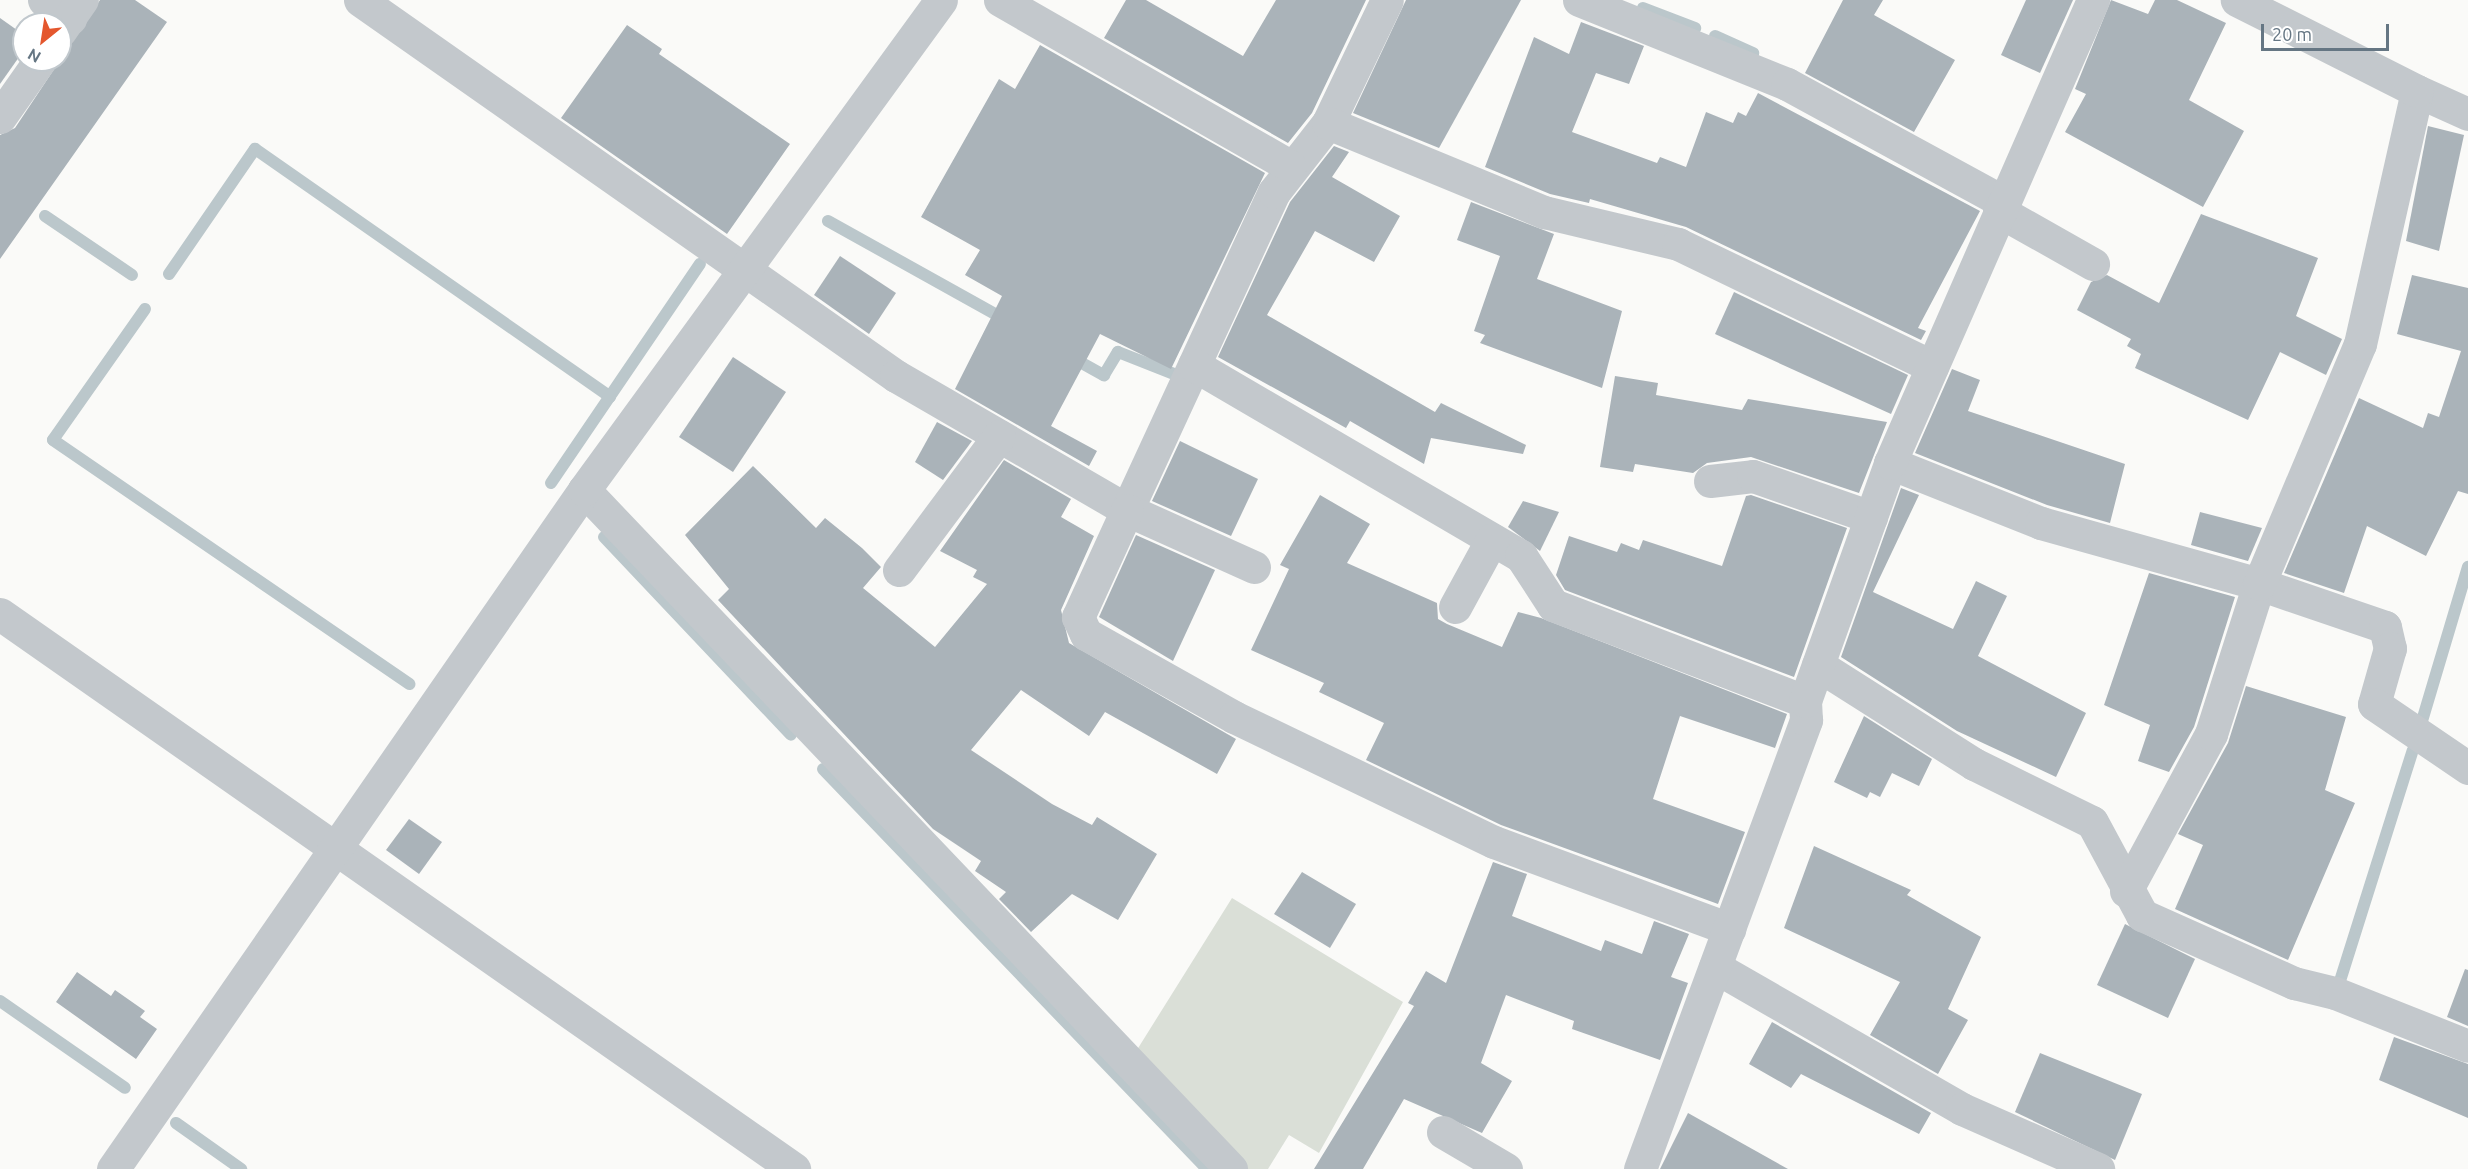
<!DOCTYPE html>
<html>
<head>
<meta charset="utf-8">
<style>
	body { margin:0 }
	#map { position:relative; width:2468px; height:1169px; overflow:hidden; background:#fafaf8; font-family:Ubuntu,sans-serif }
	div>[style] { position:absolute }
	.green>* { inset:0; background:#dadfd7 }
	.stream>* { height:12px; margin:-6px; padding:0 6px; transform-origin:6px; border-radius:6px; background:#bbc7cb }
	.building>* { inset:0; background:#aab3b9 }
	.minor>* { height:33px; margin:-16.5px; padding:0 16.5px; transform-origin:16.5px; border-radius:16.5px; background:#c3c8cc }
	span { translate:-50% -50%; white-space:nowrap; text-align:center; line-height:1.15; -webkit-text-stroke:6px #fff; paint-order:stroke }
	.north { position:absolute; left:12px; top:12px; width:60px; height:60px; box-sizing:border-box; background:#fff; border:2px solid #c1c8cd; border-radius:50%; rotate:210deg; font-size:16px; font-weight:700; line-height:24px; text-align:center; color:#657683 }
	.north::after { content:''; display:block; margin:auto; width:21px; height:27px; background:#e4572e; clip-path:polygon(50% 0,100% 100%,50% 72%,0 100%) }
	.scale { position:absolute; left:2261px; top:24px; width:128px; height:27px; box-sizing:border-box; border:3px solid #657683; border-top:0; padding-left:8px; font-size:18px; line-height:21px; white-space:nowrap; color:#657683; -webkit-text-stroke:4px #fff; paint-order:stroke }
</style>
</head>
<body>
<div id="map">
	<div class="green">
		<i style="clip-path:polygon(1232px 898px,1403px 1002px,1319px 1153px,1289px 1135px,1268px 1169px,1246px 1169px,1135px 1053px)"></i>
	</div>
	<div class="stream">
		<i style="left:1643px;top:8px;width:56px;rotate:21deg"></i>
		<i style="left:1715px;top:36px;width:42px;rotate:24.1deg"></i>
		<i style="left:45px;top:216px;width:105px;rotate:34.1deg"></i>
		<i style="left:828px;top:221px;width:204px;rotate:29.1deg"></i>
		<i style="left:169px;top:274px;width:152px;rotate:-55.5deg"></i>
		<i style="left:255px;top:149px;width:433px;rotate:34.9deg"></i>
		<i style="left:145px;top:309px;width:160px;rotate:125.1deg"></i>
		<i style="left:53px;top:440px;width:432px;rotate:34.4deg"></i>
		<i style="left:1071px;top:357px;width:38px;rotate:29deg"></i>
		<i style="left:1104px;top:375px;width:27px;rotate:-59deg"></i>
		<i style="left:1118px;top:352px;width:66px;rotate:21.5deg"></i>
		<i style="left:551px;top:483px;width:265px;rotate:-55.8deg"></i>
		<i style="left:604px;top:537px;width:272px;rotate:46.6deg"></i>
		<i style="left:2422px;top:721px;width:161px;rotate:-73.4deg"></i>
		<i style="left:823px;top:769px;width:554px;rotate:46.17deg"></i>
		<i style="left:2340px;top:981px;width:242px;rotate:-72.5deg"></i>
		<i style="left:0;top:1001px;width:152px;rotate:34.8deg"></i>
		<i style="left:176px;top:1123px;width:80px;rotate:35.3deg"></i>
	</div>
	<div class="building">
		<i style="clip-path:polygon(100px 0,135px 0,167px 22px,0 259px,0 135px,15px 128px)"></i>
		<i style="clip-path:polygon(1126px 0,1146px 0,1243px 56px,1276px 0,1366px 0,1312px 113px,1288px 143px,1104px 38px)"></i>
		<i style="clip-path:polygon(1406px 0,1521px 0,1439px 148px,1353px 113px)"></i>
		<i style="clip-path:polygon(1843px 0,1883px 0,1874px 15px,1955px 60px,1914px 132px,1805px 73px)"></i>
		<i style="clip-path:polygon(2026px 0,2073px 0,2040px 73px,2001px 55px)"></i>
		<i style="clip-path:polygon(2111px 0,2148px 14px,2155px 0,2177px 0,2226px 23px,2189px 100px,2244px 131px,2203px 207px,2065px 132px,2086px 94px,2075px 89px)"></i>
		<i style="clip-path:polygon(0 18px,24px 35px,24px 50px,0 84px)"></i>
		<i style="clip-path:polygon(1581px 22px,1644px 46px,1629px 84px,1596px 73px,1572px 132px,1657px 163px,1660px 157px,1686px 167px,1706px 112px,1733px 123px,1738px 112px,1746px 116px,1758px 93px,1980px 211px,1918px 328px,1926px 331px,1921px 340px,1686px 227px,1590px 199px,1589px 203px,1550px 194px,1485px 167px,1534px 37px,1569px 54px)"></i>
		<i style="clip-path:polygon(627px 25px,662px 49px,659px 54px,790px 144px,727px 234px,561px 118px)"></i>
		<i style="clip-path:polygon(1040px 45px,1265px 173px,1171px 369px,1100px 334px,1051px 426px,1097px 451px,1089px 466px,955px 389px,1002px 296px,965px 275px,980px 250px,921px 217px,999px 79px,1015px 89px)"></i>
		<i style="clip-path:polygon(2428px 126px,2464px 135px,2439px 251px,2406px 241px)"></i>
		<i style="clip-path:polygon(1334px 146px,1349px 152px,1332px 177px,1400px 216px,1374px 262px,1315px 231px,1267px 315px,1435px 412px,1441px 403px,1526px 445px,1523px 454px,1431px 438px,1424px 464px,1350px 421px,1346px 428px,1218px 357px,1290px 202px)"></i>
		<i style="clip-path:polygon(1471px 202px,1554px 234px,1537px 279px,1622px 311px,1602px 388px,1480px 343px,1485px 335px,1474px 331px,1500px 256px,1457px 240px)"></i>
		<i style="clip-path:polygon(2201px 214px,2318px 258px,2296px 316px,2342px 339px,2326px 375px,2280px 352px,2248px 420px,2135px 368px,2141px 354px,2127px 346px,2131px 339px,2077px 310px,2091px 282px,2107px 275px,2159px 303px)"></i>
		<i style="clip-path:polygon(840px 256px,896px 293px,869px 334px,814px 295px)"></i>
		<i style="clip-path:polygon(2412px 275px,2468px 288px,2468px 494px,2458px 491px,2426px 556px,2367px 526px,2344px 593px,2284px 573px,2359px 398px,2423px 428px,2428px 413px,2439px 417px,2461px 351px,2397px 334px)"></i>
		<i style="clip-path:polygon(1734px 292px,1908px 375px,1891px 414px,1715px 334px)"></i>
		<i style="clip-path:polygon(733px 357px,786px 392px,733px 472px,679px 437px)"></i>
		<i style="clip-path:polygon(1952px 369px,1980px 380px,1968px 411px,2125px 464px,2110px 523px,2047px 505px,1915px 453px)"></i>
		<i style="clip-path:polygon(1615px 376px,1658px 383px,1656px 395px,1742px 410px,1748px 399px,1887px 422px,1859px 493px,1751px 457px,1707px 463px,1693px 473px,1635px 464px,1633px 472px,1600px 467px)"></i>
		<i style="clip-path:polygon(937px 422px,972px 441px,943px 480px,915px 462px)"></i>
		<i style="clip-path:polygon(1180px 441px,1258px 479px,1231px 536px,1152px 501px)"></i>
		<i style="clip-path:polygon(1004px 460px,1071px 499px,1061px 517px,1094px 536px,1061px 610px,1069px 643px,1236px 739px,1217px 774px,1105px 712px,1089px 736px,1021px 690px,971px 750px,1052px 804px,1092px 825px,1097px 817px,1157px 854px,1118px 920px,1072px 894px,1031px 932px,999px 899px,1006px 892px,975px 871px,981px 861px,933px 829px,718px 600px,729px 589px,685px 535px,753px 466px,816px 528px,825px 518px,862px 548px,881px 567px,863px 588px,935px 647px,987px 584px,973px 577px,977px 570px,940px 551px)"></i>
		<i style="clip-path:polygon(1901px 488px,1919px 495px,1873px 592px,1953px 629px,1976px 581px,2007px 596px,1978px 656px,2086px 713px,2056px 777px,1957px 731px,1841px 657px)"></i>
		<i style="clip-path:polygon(1320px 495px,1370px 524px,1347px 563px,1437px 603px,1438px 619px,1447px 624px,1502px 647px,1518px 612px,1541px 618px,1787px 714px,1775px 748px,1680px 716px,1653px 799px,1745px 832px,1718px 904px,1501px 825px,1366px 760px,1384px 723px,1319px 692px,1324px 683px,1251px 650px,1289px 569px,1280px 565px)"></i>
		<i style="clip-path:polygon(1751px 495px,1847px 528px,1794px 677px,1565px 590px,1556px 575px,1569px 536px,1617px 552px,1621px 543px,1639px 550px,1643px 540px,1722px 566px,1746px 496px)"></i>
		<i style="clip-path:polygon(1523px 501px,1559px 512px,1540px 551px,1508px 527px)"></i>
		<i style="clip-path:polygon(2200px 512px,2262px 528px,2248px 561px,2191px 545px)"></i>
		<i style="clip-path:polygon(1136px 535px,1215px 570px,1173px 661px,1099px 617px)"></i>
		<i style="clip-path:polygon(2149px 573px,2235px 597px,2194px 727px,2169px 772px,2138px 761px,2150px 725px,2104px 705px)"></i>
		<i style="clip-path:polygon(2246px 686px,2346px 717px,2325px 790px,2355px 803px,2288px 960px,2175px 909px,2203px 845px,2178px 834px,2228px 743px)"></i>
		<i style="clip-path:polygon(1864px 716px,1932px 759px,1919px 786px,1892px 773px,1880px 797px,1870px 792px,1867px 798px,1834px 782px)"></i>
		<i style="clip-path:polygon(409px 819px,442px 842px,419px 874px,386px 850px)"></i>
		<i style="clip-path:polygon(1814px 846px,1911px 890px,1907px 895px,1981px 937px,1948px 1009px,1968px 1020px,1938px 1074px,1870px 1035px,1900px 982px,1784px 928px)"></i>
		<i style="clip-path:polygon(1493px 862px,1527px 874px,1512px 916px,1601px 951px,1605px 940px,1642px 954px,1654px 921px,1689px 934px,1671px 977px,1688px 983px,1660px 1060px,1572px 1029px,1574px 1021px,1506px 995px,1481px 1063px,1512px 1081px,1482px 1133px,1404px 1099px,1363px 1169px,1314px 1169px,1414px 1006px,1408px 1003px,1426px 971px,1446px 983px)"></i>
		<i style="clip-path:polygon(1302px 872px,1356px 904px,1330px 948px,1274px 914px)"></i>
		<i style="clip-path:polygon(2125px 924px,2195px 959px,2168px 1018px,2097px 985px)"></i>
		<i style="clip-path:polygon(2465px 969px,2468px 970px,2468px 1026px,2447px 1017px)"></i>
		<i style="clip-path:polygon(77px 972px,111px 996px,115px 990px,145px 1011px,140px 1017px,157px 1029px,136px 1059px,56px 1002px)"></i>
		<i style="clip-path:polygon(1772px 1022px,1931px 1113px,1919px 1134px,1801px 1074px,1791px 1088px,1749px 1064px)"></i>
		<i style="clip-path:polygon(2394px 1037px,2468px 1064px,2468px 1118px,2379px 1080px)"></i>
		<i style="clip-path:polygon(2040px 1053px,2142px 1094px,2115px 1160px,2015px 1112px)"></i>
		<i style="clip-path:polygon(1688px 1113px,1788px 1169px,1660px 1169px)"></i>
	</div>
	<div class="minor">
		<i style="left:44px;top:0;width:32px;rotate:35deg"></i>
		<i style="left:360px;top:0;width:655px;rotate:35.05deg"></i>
		<i style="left:896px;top:376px;width:267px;rotate:30.1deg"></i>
		<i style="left:1127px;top:510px;width:350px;rotate:-65.2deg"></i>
		<i style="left:1274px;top:192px;width:88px;rotate:-52deg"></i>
		<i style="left:1328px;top:123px;width:136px;rotate:-64.4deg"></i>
		<i style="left:1000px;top:0;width:334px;rotate:29.8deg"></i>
		<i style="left:1579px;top:0;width:224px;rotate:22deg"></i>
		<i style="left:1787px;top:84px;width:245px;rotate:28.6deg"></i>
		<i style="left:60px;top:31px;width:38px;rotate:-55deg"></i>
		<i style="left:2417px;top:91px;width:56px;rotate:24.3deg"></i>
		<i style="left:0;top:117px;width:70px;rotate:-54.9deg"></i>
		<i style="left:1328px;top:123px;width:234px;rotate:22.4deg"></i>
		<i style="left:1544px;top:212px;width:138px;rotate:13.4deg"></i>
		<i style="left:1678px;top:244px;width:282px;rotate:25.7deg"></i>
		<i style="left:1999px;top:211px;width:108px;rotate:29.4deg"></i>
		<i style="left:1194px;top:365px;width:379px;rotate:30.3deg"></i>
		<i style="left:1521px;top:556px;width:59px;rotate:56.9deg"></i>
		<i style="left:1553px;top:605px;width:270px;rotate:20.9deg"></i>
		<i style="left:1890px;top:463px;width:162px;rotate:21.7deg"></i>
		<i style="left:2041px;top:523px;width:226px;rotate:15.6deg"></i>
		<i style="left:2259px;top:584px;width:133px;rotate:18.8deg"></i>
		<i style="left:2385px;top:627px;width:22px;rotate:77deg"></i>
		<i style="left:2390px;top:648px;width:58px;rotate:105.9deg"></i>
		<i style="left:2374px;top:704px;width:114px;rotate:34.2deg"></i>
		<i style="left:1710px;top:481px;width:43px;rotate:-6.6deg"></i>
		<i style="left:1753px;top:476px;width:125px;rotate:19.2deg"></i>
		<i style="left:584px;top:490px;width:938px;rotate:46.38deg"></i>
		<i style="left:1254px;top:567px;width:139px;rotate:-155.8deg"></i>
		<i style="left:1127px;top:510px;width:118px;rotate:114.6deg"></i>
		<i style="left:1078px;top:617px;width:19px;rotate:65deg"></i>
		<i style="left:1086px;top:634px;width:170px;rotate:29.3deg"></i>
		<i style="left:1234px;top:717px;width:288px;rotate:25.7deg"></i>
		<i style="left:1494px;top:842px;width:251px;rotate:20.3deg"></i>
		<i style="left:899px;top:570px;width:167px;rotate:-53.3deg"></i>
		<i style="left:1455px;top:607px;width:77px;rotate:-61.4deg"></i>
		<i style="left:0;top:614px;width:969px;rotate:34.95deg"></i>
		<i style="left:1818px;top:665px;width:185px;rotate:32.4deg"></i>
		<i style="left:1974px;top:764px;width:131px;rotate:26.2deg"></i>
		<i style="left:2092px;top:822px;width:106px;rotate:61.7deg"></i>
		<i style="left:2142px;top:915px;width:167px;rotate:24.1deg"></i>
		<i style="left:2294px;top:983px;width:42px;rotate:13.7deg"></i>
		<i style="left:2335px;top:993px;width:143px;rotate:21.7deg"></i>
		<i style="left:2126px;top:891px;width:179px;rotate:-61.6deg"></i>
		<i style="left:2211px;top:734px;width:157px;rotate:-72.3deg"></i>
		<i style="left:2259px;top:584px;width:260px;rotate:-67.2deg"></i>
		<i style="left:2360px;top:344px;width:259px;rotate:-77.3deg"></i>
		<i style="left:2417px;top:91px;width:202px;rotate:-153.2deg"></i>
		<i style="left:1715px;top:967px;width:285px;rotate:29.9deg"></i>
		<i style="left:1962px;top:1109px;width:149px;rotate:23.8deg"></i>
		<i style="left:1443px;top:1132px;width:73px;rotate:30.4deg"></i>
		<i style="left:113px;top:1169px;width:826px;rotate:-55.25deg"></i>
		<i style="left:584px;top:490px;width:606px;rotate:-53.92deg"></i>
		<i style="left:1640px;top:1169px;width:479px;rotate:-69.7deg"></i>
		<i style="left:1806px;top:720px;width:19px;rotate:-93deg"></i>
		<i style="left:1805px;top:701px;width:253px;rotate:-70.3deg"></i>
		<i style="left:1890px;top:463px;width:506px;rotate:-66.33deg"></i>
	</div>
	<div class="north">N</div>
	<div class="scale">20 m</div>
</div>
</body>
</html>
